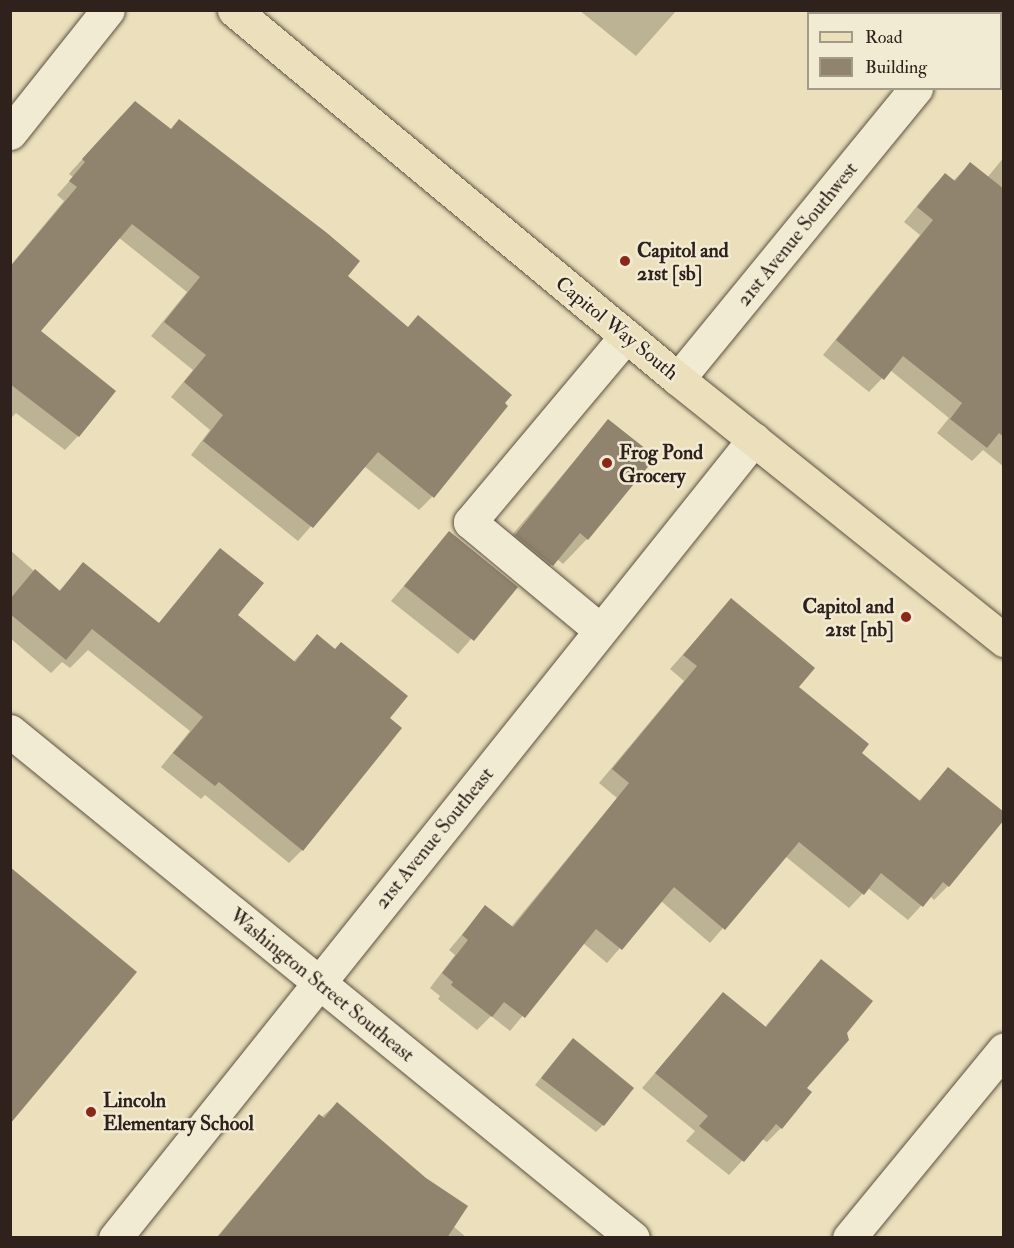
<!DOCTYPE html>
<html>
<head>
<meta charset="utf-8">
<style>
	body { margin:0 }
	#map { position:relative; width:1014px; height:1248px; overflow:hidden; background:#ebe0bb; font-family:"IM FELL Double Pica",serif }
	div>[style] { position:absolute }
	.shadow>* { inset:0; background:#0003 }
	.building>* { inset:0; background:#91846e }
	.roads { filter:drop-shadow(0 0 2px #5e5143) drop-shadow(0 0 2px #5e5143) }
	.minor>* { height:33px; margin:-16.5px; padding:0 16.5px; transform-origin:16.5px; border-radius:16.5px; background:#f2ebd3 }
	.major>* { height:33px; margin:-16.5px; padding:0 16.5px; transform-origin:16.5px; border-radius:16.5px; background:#ebe0bb }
	.dots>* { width:16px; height:16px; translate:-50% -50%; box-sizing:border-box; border:3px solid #f2ebd3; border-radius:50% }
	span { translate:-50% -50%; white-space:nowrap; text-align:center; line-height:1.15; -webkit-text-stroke:5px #f2ebd3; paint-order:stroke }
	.street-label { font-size:20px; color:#2f211b }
	.poi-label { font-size:20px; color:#2f211b; font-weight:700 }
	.left { translate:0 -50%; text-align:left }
	.right { translate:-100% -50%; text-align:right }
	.frame { position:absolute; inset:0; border:12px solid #2f211b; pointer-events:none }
	.legend { position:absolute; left:807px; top:12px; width:195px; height:78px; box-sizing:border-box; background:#f2ebd3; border:2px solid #a49a89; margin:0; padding:8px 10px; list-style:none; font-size:18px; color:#2f211b }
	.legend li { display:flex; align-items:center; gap:12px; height:30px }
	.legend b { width:30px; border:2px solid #a49a89 }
</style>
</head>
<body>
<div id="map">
	<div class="shadow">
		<i style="clip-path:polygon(579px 10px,677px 10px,636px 56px)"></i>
		<i style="clip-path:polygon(121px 116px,346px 276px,432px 497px,419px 510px,364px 466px,298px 541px,191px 455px,210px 430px,171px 397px,193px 370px,151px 336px,187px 292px,118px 237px,39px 331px,78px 436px,65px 450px,16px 413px,10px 419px,10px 266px,64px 201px,57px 195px,73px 177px,69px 174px)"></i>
		<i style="clip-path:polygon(1004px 157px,1004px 467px,983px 450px,972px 461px,937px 433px,949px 418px,890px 370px,869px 392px,823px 355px,920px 235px,904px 222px,931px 189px,945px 175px,953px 181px,970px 164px,987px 178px)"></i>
		<i style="clip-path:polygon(608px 421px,587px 539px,563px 564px,557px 559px,527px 590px,491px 560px)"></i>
		<i style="clip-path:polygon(449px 533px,516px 587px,458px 654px,391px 601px)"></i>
		<i style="clip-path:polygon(10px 550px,58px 592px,83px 564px,158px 624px,220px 550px,236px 616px,293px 662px,317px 636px,388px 718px,302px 850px,289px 863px,205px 795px,201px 799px,161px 767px,190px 731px,88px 650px,70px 668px,62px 662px,51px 673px,10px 638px)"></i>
		<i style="clip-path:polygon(731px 600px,797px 687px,860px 753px,919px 801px,948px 769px,948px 886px,934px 900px,930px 896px,908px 920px,868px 888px,849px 908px,785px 856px,710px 943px,661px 901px,607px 963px,583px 943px,510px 1031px,491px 1016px,477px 1030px,438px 999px,440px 996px,430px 988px,455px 955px,449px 950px,485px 907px,511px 927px,617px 798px,599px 783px,684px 681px,670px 669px)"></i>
		<i style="clip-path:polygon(821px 961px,805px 1088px,810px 1092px,781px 1128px,767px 1142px,762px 1139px,729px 1175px,686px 1141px,695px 1131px,642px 1088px,723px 994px,764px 1028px)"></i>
		<i style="clip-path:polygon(566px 1047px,603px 1125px,596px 1132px,535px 1085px)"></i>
		<i style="clip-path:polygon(337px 1104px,453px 1226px,467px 1238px,216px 1238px,306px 1130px)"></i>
	</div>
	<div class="building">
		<i style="clip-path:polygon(135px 101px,171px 129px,179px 119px,327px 233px,360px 261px,348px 276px,408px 327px,418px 315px,512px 395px,505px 403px,508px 406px,434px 498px,378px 452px,313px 528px,203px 441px,223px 415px,184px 382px,206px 355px,164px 322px,200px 277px,132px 224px,41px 331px,116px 391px,79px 437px,10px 384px,10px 267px,77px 187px,69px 181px,85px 162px,82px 159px)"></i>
		<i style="clip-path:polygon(970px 162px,1004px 189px,1004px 437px,999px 433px,987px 448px,950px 419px,962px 403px,903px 356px,884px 380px,836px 340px,933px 220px,917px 207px,945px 173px,955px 181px)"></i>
		<i style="clip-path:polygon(608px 419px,656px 457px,588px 540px,580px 533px,553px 566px,515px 535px)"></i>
		<i style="clip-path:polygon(449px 531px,518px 587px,474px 641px,404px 586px)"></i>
		<i style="clip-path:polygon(220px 548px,264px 583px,238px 615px,295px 662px,317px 634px,335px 649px,341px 642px,408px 696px,390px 718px,402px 728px,303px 851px,219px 782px,215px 786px,173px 753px,203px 717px,92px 629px,66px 660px,10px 614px,10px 599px,35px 569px,60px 591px,83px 562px,159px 623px)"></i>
		<i style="clip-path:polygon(731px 598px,815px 668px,799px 687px,869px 744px,862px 753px,920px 801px,948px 767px,1004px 812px,1004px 820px,949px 887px,943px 882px,923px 907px,881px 873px,864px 895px,799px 842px,725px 930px,674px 887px,622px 950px,596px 929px,525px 1018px,504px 1002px,492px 1017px,451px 985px,453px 982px,442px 973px,468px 940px,462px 935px,485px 905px,513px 927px,629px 783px,612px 769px,697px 666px,683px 655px)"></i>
		<i style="clip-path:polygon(10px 867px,137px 972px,10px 1124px)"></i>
		<i style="clip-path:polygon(821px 959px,873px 1001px,847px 1033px,849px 1040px,807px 1088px,812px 1092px,782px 1129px,776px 1124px,744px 1162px,699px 1126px,708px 1116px,655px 1073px,723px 992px,766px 1027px)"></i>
		<i style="clip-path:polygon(573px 1038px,634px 1088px,604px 1126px,541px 1078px)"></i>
		<i style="clip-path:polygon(337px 1102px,426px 1178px,468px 1206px,447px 1238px,217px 1238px,319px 1114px,324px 1118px)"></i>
	</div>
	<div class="roads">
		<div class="minor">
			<i style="left:978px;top:14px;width:5px;rotate:-53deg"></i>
			<i style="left:10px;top:133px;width:157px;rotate:-51.5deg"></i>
			<i style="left:678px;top:379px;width:376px;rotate:-50.7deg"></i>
			<i style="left:600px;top:630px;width:169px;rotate:-140.3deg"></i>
			<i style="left:470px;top:522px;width:243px;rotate:-50deg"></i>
			<i style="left:10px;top:731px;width:803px;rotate:39.14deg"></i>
			<i style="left:115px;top:1238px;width:1023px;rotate:-51.35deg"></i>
			<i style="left:849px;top:1238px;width:244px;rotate:-50.6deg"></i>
		</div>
		<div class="major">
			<i style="left:234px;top:10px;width:577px;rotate:39.73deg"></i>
			<i style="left:678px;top:379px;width:418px;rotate:38.7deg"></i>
		</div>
	</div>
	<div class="dots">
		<i style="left:625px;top:261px;background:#8f2418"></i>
		<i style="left:607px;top:463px;background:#8f2418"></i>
		<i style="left:906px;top:617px;background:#8f2418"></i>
		<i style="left:91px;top:1112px;background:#8f2418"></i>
	</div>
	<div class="street-label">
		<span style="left:797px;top:234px;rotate:-51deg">21st Avenue Southwest</span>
		<span style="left:617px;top:328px;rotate:39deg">Capitol Way South</span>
		<span style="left:434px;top:838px;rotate:-51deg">21st Avenue Southeast</span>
		<span style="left:322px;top:985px;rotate:39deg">Washington Street Southeast</span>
	</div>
	<div class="poi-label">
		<span class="left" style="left:637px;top:262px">Capitol and<br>21st [sb]</span>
		<span class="left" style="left:619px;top:464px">Frog Pond<br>Grocery</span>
		<span class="right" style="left:894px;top:618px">Capitol and<br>21st [nb]</span>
		<span class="left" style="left:103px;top:1112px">Lincoln<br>Elementary School</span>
	</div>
	<div class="frame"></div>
	<ul class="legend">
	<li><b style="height:8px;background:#ebe0bb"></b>Road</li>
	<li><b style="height:16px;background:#91846e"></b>Building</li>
	</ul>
</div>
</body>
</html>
